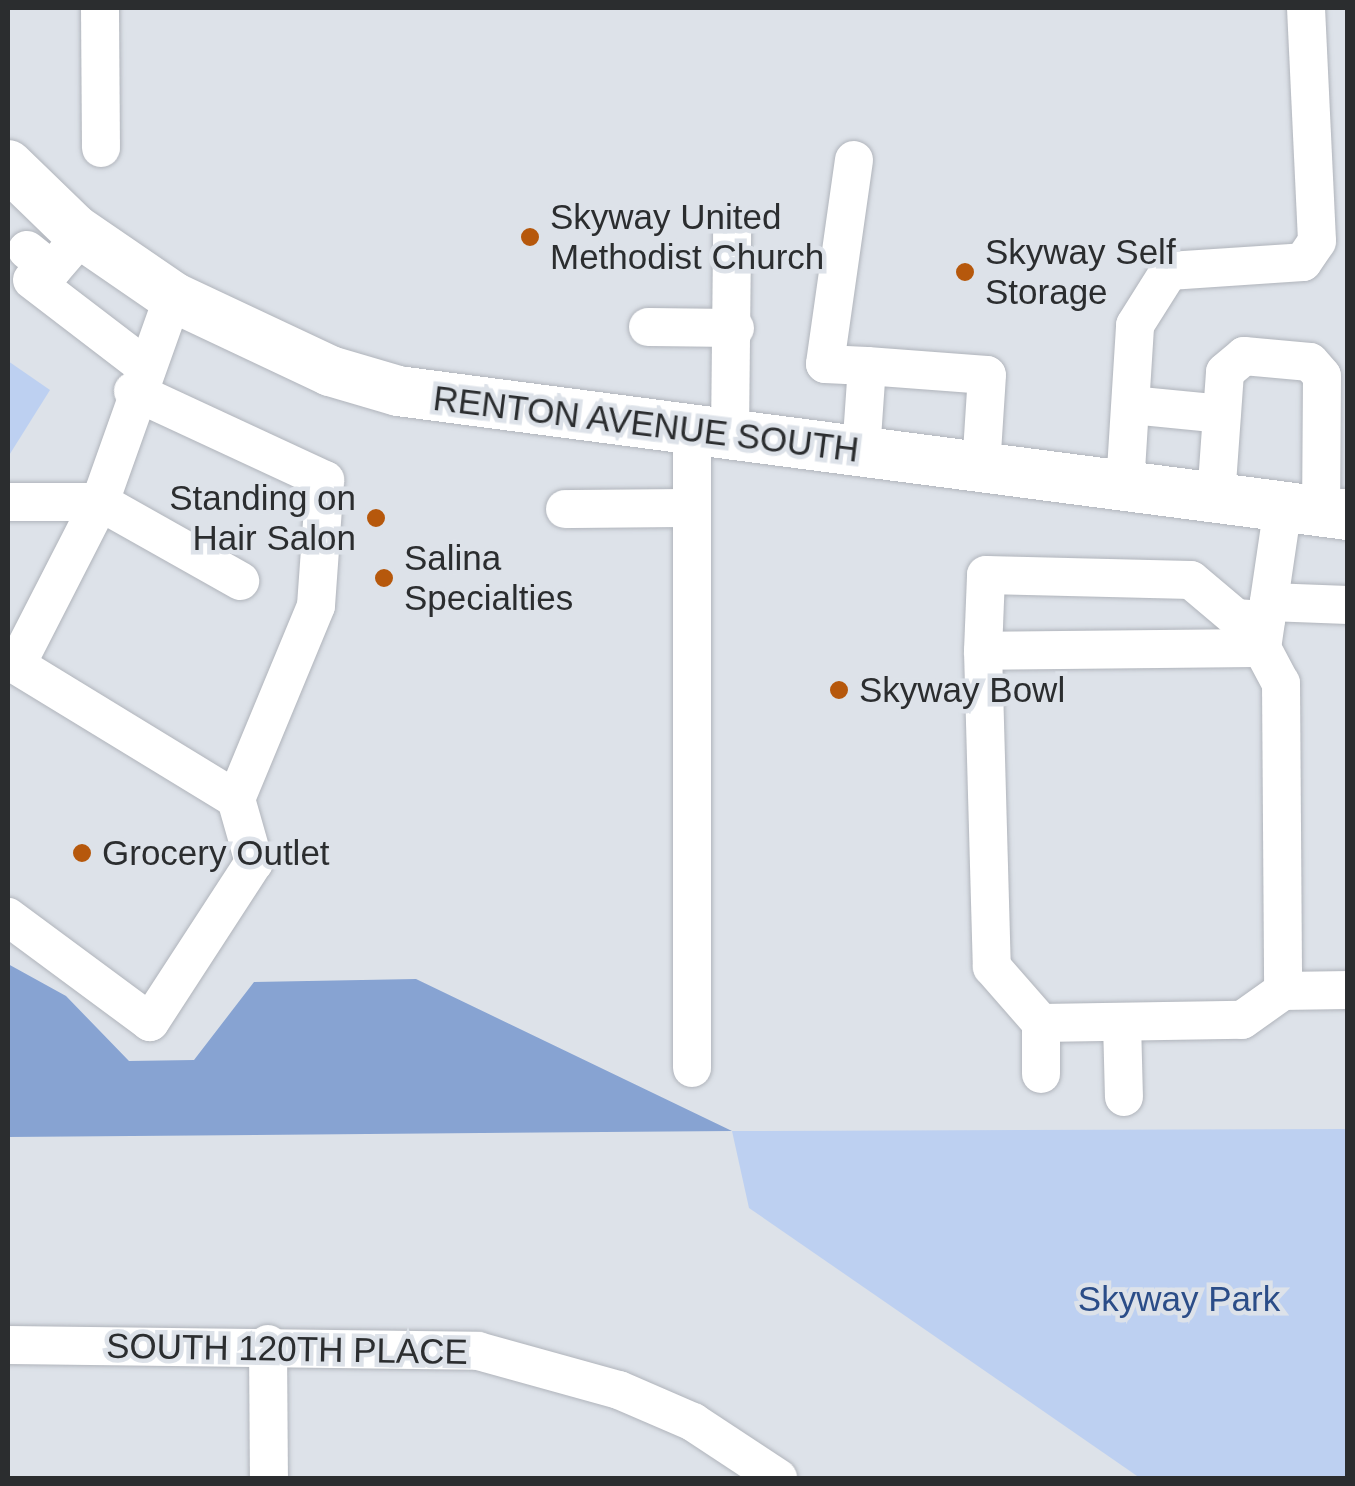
<!DOCTYPE html>
<style>
body{margin:0}
#map{position:relative;width:1355px;height:1486px;overflow:hidden;background:#dde2e9;font-family:Helvetica,sans-serif}
div>[style]{position:absolute}
.green>*{inset:0;background:#bdd0f1}
.forest>*{inset:0;background:#87a3d2}
.roads{filter:drop-shadow(0 0 2px #b0b4bb) drop-shadow(0 0 2px #b0b4bb)}
.minor>*{height:38px;margin:-19px;padding:0 19px;transform-origin:19px;border-radius:19px;background:#fff}
.major>*{height:50px;margin:-25px;padding:0 25px;transform-origin:25px;border-radius:25px;background:#fff}
.dots>*{width:28px;height:28px;translate:-50% -50%;box-sizing:border-box;border:5px solid #dde2e9;border-radius:50%}
span{translate:-50% -50%;white-space:nowrap;text-align:center;line-height:1.15;-webkit-text-stroke:9px #dde2e9;paint-order:stroke}
.poi-label{font-size:35px;color:#2b2d2f}
.left{translate:0 -50%;text-align:left}
.right{translate:-100% -50%;text-align:right}
.street-label{font-size:35px;color:#2b2d2f}
.park-label{font-size:35px;color:#2b4d88}
.frame{position:absolute;inset:0;border:10px solid #2b2d2f;pointer-events:none}
</style>
<div id="map">
<div class="green">
<i style="clip-path:polygon(8px 361px,50px 390px,8px 457px)"></i>
<i style="clip-path:polygon(1347px 1129px,1347px 1478px,1140px 1478px,749px 1208px,732px 1131px)"></i>
</div>
<div class="forest">
<i style="clip-path:polygon(8px 964px,66px 996px,129px 1061px,194px 1060px,254px 982px,416px 979px,732px 1131px,8px 1137px)"></i>
</div>
<div class="roads">
<div class="minor">
<i style="left:100px;top:8px;width:140px;rotate:89.6deg"></i>
<i style="left:854px;top:160px;width:206px;rotate:98.1deg"></i>
<i style="left:825px;top:364px;width:42px;rotate:2.7deg"></i>
<i style="left:27px;top:250px;width:32px;rotate:39deg"></i>
<i style="left:52px;top:270px;width:46px;rotate:-49.4deg"></i>
<i style="left:32px;top:280px;width:138px;rotate:37.4deg"></i>
<i style="left:648px;top:327px;width:87px;rotate:0.7deg"></i>
<i style="left:133px;top:391px;width:212px;rotate:24.9deg"></i>
<i style="left:325px;top:480px;width:126px;rotate:94.1deg"></i>
<i style="left:316px;top:606px;width:209px;rotate:112.5deg"></i>
<i style="left:1131px;top:405px;width:91px;rotate:5.6deg"></i>
<i style="left:692px;top:431px;width:637px;rotate:90deg"></i>
<i style="left:730px;top:435px;width:204px;rotate:-89.4deg"></i>
<i style="left:861px;top:452px;width:86px;rotate:-86deg"></i>
<i style="left:867px;top:366px;width:120px;rotate:4.3deg"></i>
<i style="left:987px;top:375px;width:92px;rotate:93.7deg"></i>
<i style="left:1125px;top:486px;width:161px;rotate:-86.4deg"></i>
<i style="left:1135px;top:325px;width:64px;rotate:-57.8deg"></i>
<i style="left:1169px;top:271px;width:134px;rotate:-3.8deg"></i>
<i style="left:1303px;top:262px;width:25px;rotate:-56deg"></i>
<i style="left:1317px;top:241px;width:233px;rotate:-92.7deg"></i>
<i style="left:1216px;top:498px;width:126px;rotate:-85.9deg"></i>
<i style="left:1225px;top:372px;width:25px;rotate:-40deg"></i>
<i style="left:1244px;top:356px;width:66px;rotate:5.2deg"></i>
<i style="left:1310px;top:362px;width:18px;rotate:49deg"></i>
<i style="left:1322px;top:376px;width:135px;rotate:90.4deg"></i>
<i style="left:8px;top:502px;width:92px"></i>
<i style="left:100px;top:502px;width:161px;rotate:29.4deg"></i>
<i style="left:1283px;top:506px;width:144px;rotate:98.4deg"></i>
<i style="left:1262px;top:648px;width:40px;rotate:62deg"></i>
<i style="left:1281px;top:683px;width:308px;rotate:89.6deg"></i>
<i style="left:1283px;top:991px;width:65px;rotate:-0.9deg"></i>
<i style="left:565px;top:509px;width:127px;rotate:-0.5deg"></i>
<i style="left:1269px;top:602px;width:79px;rotate:2.2deg"></i>
<i style="left:1262px;top:648px;width:279px;rotate:179.4deg"></i>
<i style="left:983px;top:651px;width:76px;rotate:-87.7deg"></i>
<i style="left:986px;top:575px;width:205px;rotate:1.4deg"></i>
<i style="left:1191px;top:580px;width:59px;rotate:40.2deg"></i>
<i style="left:1236px;top:618px;width:30px;rotate:4deg"></i>
<i style="left:983px;top:651px;width:316px;rotate:88.4deg"></i>
<i style="left:992px;top:967px;width:74px;rotate:48.8deg"></i>
<i style="left:8px;top:660px;width:267px;rotate:31.4deg"></i>
<i style="left:236px;top:799px;width:66px;rotate:74.1deg"></i>
<i style="left:254px;top:862px;width:191px;rotate:123deg"></i>
<i style="left:150px;top:1022px;width:177px;rotate:-143.5deg"></i>
<i style="left:19px;top:660px;width:178px;rotate:-62.9deg"></i>
<i style="left:100px;top:502px;width:218px;rotate:-70.4deg"></i>
<i style="left:1122px;top:1022px;width:75px;rotate:88.5deg"></i>
<i style="left:1041px;top:1074px;width:51px;rotate:-90deg"></i>
<i style="left:1041px;top:1023px;width:201px;rotate:-0.9deg"></i>
<i style="left:1242px;top:1020px;width:50px;rotate:-35.3deg"></i>
<i style="left:268px;top:1344px;width:134px;rotate:89.6deg"></i>
<i style="left:8px;top:1345px;width:470px;rotate:0.7deg"></i>
<i style="left:478px;top:1351px;width:146px;rotate:15.5deg"></i>
<i style="left:619px;top:1390px;width:81px;rotate:23.4deg"></i>
<i style="left:693px;top:1422px;width:102px;rotate:33.4deg"></i>
</div>
<div class="major">
<i style="left:8px;top:165px;width:92px;rotate:44.1deg"></i>
<i style="left:74px;top:229px;width:120px;rotate:34.5deg"></i>
<i style="left:173px;top:297px;width:174px;rotate:25.2deg"></i>
<i style="left:330px;top:371px;width:71px;rotate:16.4deg"></i>
<i style="left:398px;top:391px;width:958px;rotate:7.44deg"></i>
</div>
</div>
<div class="dots">
<i style="left:530px;top:237px;background:#b6580c"></i>
<i style="left:965px;top:272px;background:#b6580c"></i>
<i style="left:376px;top:518px;background:#b6580c"></i>
<i style="left:384px;top:578px;background:#b6580c"></i>
<i style="left:839px;top:690px;background:#b6580c"></i>
<i style="left:82px;top:853px;background:#b6580c"></i>
</div>
<div class="poi-label">
<span class="left" style="left:550px;top:237px">Skyway United<br>Methodist Church</span>
<span class="left" style="left:985px;top:272px">Skyway Self<br>Storage</span>
<span class="right" style="left:356px;top:518px">Standing on<br>Hair Salon</span>
<span class="left" style="left:404px;top:578px">Salina<br>Specialties</span>
<span class="left" style="left:859px;top:690px">Skyway Bowl</span>
<span class="left" style="left:102px;top:853px">Grocery Outlet</span>
</div>
<div class="street-label">
<span style="left:646px;top:424px;rotate:7deg">RENTON AVENUE SOUTH</span>
<span style="left:287px;top:1349px;rotate:1deg">SOUTH 120TH PLACE</span>
</div>
<div class="park-label">
<span style="left:1179px;top:1299px">Skyway Park</span>
</div>
<div class="frame"></div>
</div>
